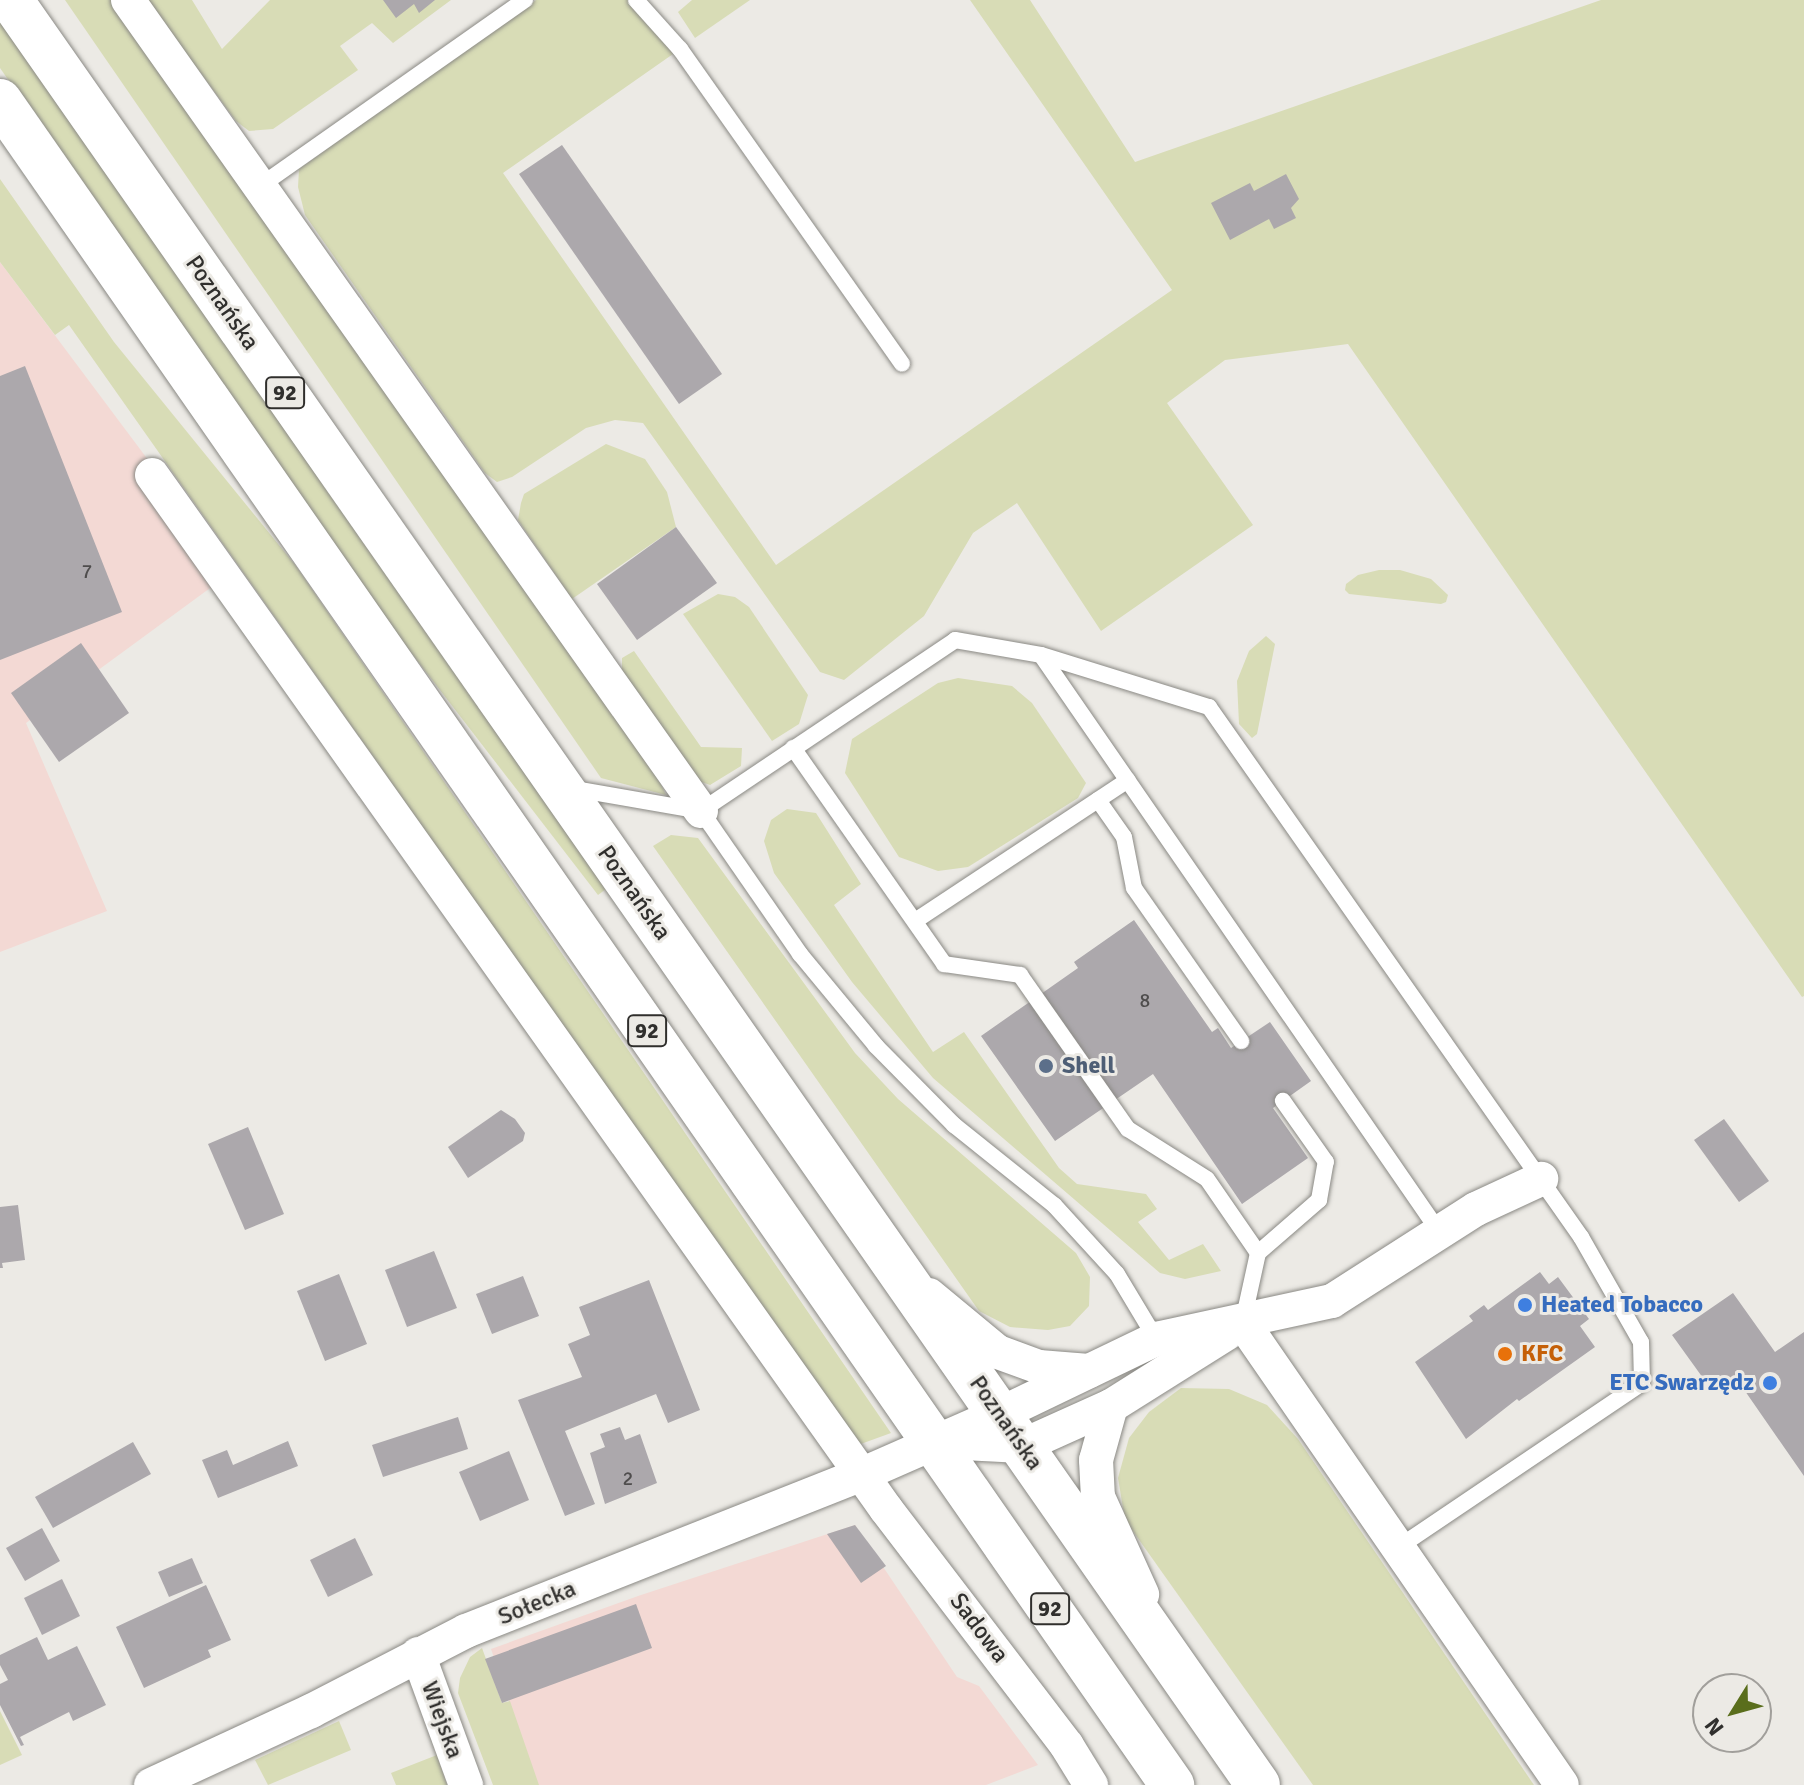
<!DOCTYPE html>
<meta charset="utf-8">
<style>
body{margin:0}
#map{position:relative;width:1804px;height:1785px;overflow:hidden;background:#eceae5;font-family:Signika,sans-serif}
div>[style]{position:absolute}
.industrial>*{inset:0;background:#f3d9d4}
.green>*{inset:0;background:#d8dcb6}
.building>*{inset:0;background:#aca8ac}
.roads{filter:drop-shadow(0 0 2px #8a8984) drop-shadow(0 0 2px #8a8984)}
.service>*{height:16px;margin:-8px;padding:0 8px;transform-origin:8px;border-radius:8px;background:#fff}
.minor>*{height:34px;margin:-17px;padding:0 17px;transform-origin:17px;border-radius:17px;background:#fff}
.primary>*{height:44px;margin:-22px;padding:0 22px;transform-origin:22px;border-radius:22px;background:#fff}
.dots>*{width:22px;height:22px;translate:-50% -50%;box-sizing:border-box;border:4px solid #eceae5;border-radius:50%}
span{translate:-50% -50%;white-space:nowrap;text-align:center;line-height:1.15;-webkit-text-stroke:6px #eceae5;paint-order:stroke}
.number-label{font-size:20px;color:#4f4d4d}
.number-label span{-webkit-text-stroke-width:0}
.shield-label span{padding:2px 6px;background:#eceae5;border:2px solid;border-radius:6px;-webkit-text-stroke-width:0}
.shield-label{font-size:22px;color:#302f2d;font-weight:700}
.street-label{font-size:24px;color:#302f2d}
.service-label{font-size:24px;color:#4e5e75;font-weight:700}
.left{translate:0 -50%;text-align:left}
.shop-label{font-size:24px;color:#366cbe;font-weight:700}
.right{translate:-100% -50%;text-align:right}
.food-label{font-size:24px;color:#c56008;font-weight:700}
.north{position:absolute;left:1692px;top:1673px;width:80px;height:80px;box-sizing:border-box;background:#eceae5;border:2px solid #a19f9b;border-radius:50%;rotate:233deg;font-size:22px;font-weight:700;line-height:32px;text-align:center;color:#302f2d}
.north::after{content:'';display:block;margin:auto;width:28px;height:36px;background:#5a6e1c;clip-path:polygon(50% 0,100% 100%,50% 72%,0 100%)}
</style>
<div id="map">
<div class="industrial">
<i style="clip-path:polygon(0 262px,232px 572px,26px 723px,107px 911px,0 952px)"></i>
<i style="clip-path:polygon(855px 1525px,957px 1677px,979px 1686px,1038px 1765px,986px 1785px,538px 1785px,491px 1649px,638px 1596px)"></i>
</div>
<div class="green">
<i style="clip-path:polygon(65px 0,112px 0,657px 776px,666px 795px,601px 778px)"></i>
<i style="clip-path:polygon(128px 0,192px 0,222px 49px,270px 0,451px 0,393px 43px,372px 23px,340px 46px,358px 70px,273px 129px,249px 131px,236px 121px,197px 68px)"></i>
<i style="clip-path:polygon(536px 0,628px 0,641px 10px,673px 54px,503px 173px,776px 565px,1172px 290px,970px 0,1030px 0,1135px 162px,1601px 0,1804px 0,1804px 996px,1802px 997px,1348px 344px,1225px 360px,1167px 403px,1253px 525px,1101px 631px,1017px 503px,973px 533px,924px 616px,844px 680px,820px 672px,643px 423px,615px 420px,586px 428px,512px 477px,497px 482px,485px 473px,305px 215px,298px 187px,299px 169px)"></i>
<i style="clip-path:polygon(692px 0,750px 0,695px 38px,678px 12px)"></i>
<i style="clip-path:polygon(0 18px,606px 889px,598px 895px,372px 602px,0 68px)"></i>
<i style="clip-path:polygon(0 179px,114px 342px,296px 566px,891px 1433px,858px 1445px,69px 325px,55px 335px,0 262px)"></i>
<i style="clip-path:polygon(606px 444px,645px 459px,667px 492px,676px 527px,572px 599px,518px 520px,521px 503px,524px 494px)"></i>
<i style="clip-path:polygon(1379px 570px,1400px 570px,1431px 579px,1448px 595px,1446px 602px,1441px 604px,1349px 594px,1345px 590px,1346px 584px,1358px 575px)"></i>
<i style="clip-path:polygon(718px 594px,735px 597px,749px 607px,808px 695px,799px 724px,772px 741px,683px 614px)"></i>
<i style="clip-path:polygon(1266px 636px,1275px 644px,1257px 734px,1252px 738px,1239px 724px,1237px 681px,1249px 651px)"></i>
<i style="clip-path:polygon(634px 651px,701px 747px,742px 748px,741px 766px,710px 785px,696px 780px,622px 671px,622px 658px)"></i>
<i style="clip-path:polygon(958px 678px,1012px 686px,1032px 703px,1086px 783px,1078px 798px,968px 867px,938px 871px,899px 857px,845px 773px,852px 739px,938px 683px)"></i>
<i style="clip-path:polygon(787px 809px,816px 813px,861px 884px,834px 905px,933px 1052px,964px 1032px,1059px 1168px,1077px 1184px,1146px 1194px,1157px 1209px,1138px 1222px,1169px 1260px,1203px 1244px,1221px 1271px,1185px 1279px,1160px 1273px,933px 1078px,852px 982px,774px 873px,764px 841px,771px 820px)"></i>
<i style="clip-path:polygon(671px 835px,698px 838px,855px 1053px,898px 1099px,1076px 1253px,1090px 1277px,1089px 1306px,1070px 1326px,1048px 1330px,1010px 1327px,979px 1311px,653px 846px)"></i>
<i style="clip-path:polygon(1181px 1388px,1229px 1389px,1267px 1405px,1298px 1439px,1534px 1785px,1313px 1785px,1125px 1520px,1118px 1478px,1129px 1438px,1149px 1412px)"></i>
<i style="clip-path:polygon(482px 1648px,502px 1703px,510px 1701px,539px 1785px,493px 1785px,458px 1693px,460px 1678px,470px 1657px)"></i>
<i style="clip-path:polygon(0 1711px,22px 1755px,0 1765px)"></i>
<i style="clip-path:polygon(339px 1721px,351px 1750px,268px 1785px,255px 1760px)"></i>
<i style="clip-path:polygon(437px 1755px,447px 1785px,396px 1785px,391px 1773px)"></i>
</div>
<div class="building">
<i style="clip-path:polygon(383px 0,435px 0,419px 13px,414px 4px,396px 18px)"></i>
<i style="clip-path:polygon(562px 145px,722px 374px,679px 404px,519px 174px)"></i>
<i style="clip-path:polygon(1286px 174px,1299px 199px,1291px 208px,1296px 218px,1274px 229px,1269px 219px,1230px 240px,1211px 203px,1250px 183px,1254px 191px)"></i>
<i style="clip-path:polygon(25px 366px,122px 612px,0 660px,0 376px)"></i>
<i style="clip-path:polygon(676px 527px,717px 583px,637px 640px,597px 584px)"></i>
<i style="clip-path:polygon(81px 643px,129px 713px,59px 762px,11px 693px)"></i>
<i style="clip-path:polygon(1134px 920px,1212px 1032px,1218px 1028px,1231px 1048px,1270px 1022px,1311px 1081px,1273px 1108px,1308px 1158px,1242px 1204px,1153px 1074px,1055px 1141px,981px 1036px,1078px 968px,1074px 962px)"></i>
<i style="clip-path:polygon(501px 1110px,515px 1119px,525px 1133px,523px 1141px,468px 1178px,448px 1147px)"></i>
<i style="clip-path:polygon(1724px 1119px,1769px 1181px,1739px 1202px,1694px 1140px)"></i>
<i style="clip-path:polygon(248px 1127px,284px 1214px,245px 1230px,208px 1144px)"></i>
<i style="clip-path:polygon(18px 1205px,25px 1260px,2px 1263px,3px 1268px,0 1268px,0 1207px)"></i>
<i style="clip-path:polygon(434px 1251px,457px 1308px,407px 1327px,385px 1270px)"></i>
<i style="clip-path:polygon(1540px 1272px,1549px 1284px,1558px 1277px,1589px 1319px,1580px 1326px,1595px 1347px,1519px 1401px,1517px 1399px,1466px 1439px,1415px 1362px,1473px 1321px,1469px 1316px,1484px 1305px,1488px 1310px)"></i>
<i style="clip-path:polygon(339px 1274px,367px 1344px,325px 1361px,297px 1291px)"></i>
<i style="clip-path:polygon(523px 1276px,539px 1316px,492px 1334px,476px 1294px)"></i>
<i style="clip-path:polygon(649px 1280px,700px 1410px,668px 1423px,656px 1394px,565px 1431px,595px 1504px,565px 1516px,518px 1400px,582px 1377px,568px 1344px,590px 1335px,579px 1307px)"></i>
<i style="clip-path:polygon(1733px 1293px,1775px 1352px,1804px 1332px,1804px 1476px,1745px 1391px,1742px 1392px,1735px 1381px,1725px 1388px,1708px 1385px,1672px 1335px)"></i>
<i style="clip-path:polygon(458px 1417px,468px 1449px,383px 1477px,372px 1445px)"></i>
<i style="clip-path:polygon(620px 1427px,625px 1440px,640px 1434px,657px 1483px,605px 1504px,590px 1453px,605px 1447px,600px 1434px)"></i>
<i style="clip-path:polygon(288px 1441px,298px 1466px,218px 1498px,202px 1460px,227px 1450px,233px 1465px)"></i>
<i style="clip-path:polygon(133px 1442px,151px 1474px,53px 1528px,35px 1497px)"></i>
<i style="clip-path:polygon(509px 1451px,529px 1500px,480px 1521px,459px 1472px)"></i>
<i style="clip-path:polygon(855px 1525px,886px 1566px,861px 1583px,827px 1534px)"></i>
<i style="clip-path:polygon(42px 1528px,60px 1561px,25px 1581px,6px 1548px)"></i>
<i style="clip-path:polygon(355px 1538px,373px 1575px,328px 1597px,310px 1560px)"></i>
<i style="clip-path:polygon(192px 1558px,203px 1583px,169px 1597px,158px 1572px)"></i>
<i style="clip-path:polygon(62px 1579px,80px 1616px,42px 1635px,24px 1598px)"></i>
<i style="clip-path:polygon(206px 1585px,231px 1640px,208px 1650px,211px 1657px,144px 1688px,116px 1627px)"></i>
<i style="clip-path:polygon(636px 1604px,652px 1648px,502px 1703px,485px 1659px)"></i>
<i style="clip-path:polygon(37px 1637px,48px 1660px,77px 1646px,106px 1705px,73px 1721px,69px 1712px,20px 1737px,24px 1745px,21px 1746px,0 1705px,0 1684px,8px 1680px,0 1665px,0 1655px)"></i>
</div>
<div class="roads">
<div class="service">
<i style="left:636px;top:0;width:66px;rotate:48.1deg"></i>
<i style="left:680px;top:49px;width:385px;rotate:54.8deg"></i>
<i style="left:260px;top:186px;width:324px;rotate:-35.1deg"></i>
<i style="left:1041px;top:655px;width:702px;rotate:55.38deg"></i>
<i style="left:793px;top:748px;width:264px;rotate:55deg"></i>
<i style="left:944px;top:964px;width:77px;rotate:8.2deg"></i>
<i style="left:1020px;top:975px;width:188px;rotate:55deg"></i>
<i style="left:1128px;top:1129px;width:93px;rotate:32.3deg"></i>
<i style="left:1207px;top:1179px;width:90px;rotate:55.4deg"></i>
<i style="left:1258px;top:1253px;width:70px;rotate:102.4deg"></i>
<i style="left:569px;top:788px;width:134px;rotate:9.9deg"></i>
<i style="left:701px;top:811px;width:306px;rotate:-33.9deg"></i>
<i style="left:955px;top:640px;width:87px;rotate:9.9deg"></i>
<i style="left:1041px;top:655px;width:176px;rotate:17.2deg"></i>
<i style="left:1209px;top:707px;width:648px;rotate:54.94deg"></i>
<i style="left:1581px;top:1237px;width:121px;rotate:60.3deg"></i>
<i style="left:1641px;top:1342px;width:41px;rotate:88.6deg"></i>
<i style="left:1642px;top:1383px;width:293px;rotate:146deg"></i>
<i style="left:1098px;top:800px;width:45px;rotate:54.9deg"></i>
<i style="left:1124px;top:837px;width:52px;rotate:78.9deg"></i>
<i style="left:1134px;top:888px;width:187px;rotate:55deg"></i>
<i style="left:701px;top:811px;width:174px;rotate:55.3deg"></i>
<i style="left:800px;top:954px;width:119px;rotate:50.4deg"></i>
<i style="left:876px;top:1046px;width:111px;rotate:45.4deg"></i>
<i style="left:954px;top:1125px;width:128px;rotate:38.7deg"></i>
<i style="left:1054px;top:1205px;width:93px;rotate:47.6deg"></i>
<i style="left:1117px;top:1274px;width:76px;rotate:59deg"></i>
<i style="left:915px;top:921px;width:255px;rotate:-33.5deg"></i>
<i style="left:1258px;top:1253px;width:81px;rotate:-41deg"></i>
<i style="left:1319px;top:1200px;width:39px;rotate:-80deg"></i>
<i style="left:1326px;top:1162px;width:75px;rotate:-125.2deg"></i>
</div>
<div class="minor">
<i style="left:128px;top:0;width:993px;rotate:54.76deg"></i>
<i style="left:152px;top:475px;width:1268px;rotate:54.63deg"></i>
<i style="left:886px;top:1509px;width:298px;rotate:52.6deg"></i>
<i style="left:1067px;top:1746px;width:46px;rotate:58.4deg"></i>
<i style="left:929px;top:1295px;width:89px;rotate:39.6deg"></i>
<i style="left:998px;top:1352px;width:44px;rotate:20.1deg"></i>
<i style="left:1039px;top:1367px;width:50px;rotate:4.6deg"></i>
<i style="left:1243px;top:1323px;width:561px;rotate:55.38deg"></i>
<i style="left:1111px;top:1406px;width:56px;rotate:105.5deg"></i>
<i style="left:1096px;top:1460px;width:37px;rotate:87deg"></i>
<i style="left:1098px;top:1497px;width:107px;rotate:65.6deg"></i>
<i style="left:944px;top:1442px;width:78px;rotate:2.9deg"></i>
<i style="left:1022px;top:1446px;width:98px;rotate:-24.2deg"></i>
<i style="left:1111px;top:1406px;width:136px;rotate:-32.1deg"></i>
<i style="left:418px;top:1654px;width:140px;rotate:69.9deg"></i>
<i style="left:151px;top:1785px;width:176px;rotate:-24.8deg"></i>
<i style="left:311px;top:1711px;width:174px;rotate:-27.3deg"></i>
<i style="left:466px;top:1631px;width:427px;rotate:-21.6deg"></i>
<i style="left:863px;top:1474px;width:150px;rotate:-23.7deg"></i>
<i style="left:1000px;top:1414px;width:173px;rotate:-25.7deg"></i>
<i style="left:1156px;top:1339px;width:180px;rotate:-12.2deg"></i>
<i style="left:1332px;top:1301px;width:171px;rotate:-32.6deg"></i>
<i style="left:1476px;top:1209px;width:72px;rotate:-24.8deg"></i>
</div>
<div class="primary">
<i style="left:11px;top:0;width:2177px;rotate:55.06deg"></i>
<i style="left:0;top:101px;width:2052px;rotate:55.16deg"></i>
</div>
</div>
<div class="dots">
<i style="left:1046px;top:1066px;background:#5c6f8a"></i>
<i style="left:1525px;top:1305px;background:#3f7fe0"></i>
<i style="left:1505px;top:1354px;background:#e8710a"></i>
<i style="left:1770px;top:1383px;background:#3f7fe0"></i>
</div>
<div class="number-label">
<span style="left:87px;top:571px">7</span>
<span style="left:1145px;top:1000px">8</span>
<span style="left:628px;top:1478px">2</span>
</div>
<div class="shield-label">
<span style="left:285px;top:393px">92</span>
<span style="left:647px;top:1031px">92</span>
<span style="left:1050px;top:1609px">92</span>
</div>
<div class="street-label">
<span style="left:222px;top:303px;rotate:55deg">Poznańska</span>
<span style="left:634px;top:893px;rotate:55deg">Poznańska</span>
<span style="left:1006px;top:1423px;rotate:55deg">Poznańska</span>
<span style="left:537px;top:1603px;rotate:-22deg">Sołecka</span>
<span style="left:979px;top:1628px;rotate:53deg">Sadowa</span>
<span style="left:442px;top:1720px;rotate:70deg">Wiejska</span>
</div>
<div class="service-label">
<span class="left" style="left:1062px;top:1066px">Shell</span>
</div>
<div class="shop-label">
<span class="left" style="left:1541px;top:1305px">Heated Tobacco</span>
<span class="right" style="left:1754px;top:1383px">ETC Swarzędz</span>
</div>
<div class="food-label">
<span class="left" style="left:1521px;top:1354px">KFC</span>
</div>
<div class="north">N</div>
</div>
